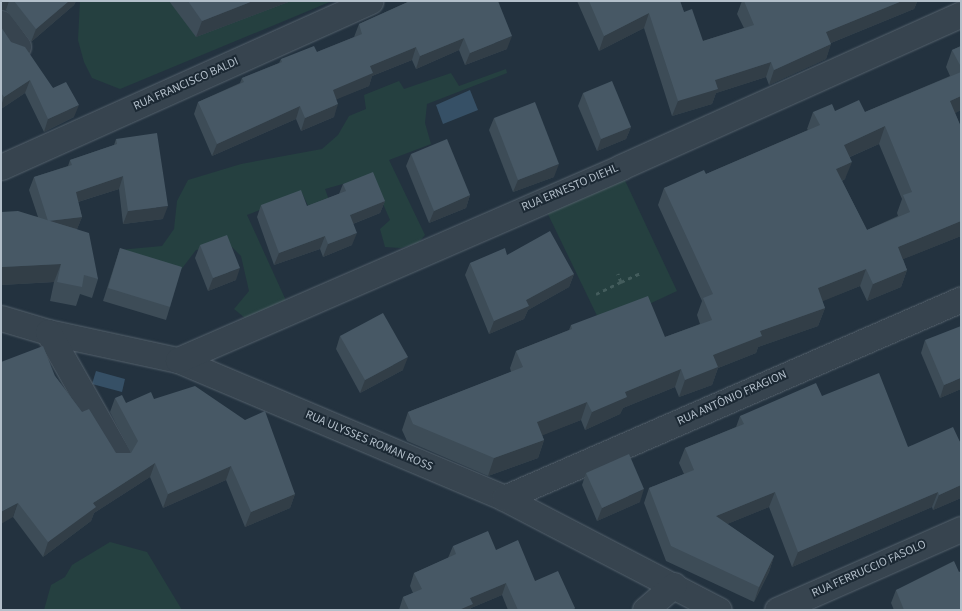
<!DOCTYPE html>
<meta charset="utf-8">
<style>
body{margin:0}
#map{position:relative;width:962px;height:611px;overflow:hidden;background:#23323f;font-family:"Source Sans 3",sans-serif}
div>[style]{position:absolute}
.green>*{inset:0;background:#254040}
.water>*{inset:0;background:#365066}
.path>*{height:3px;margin-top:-1.5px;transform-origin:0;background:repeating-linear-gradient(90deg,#435c5c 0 4px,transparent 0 8px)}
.roads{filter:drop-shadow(0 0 1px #55626d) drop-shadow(0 0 1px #55626d)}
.minor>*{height:25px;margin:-12.5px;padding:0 12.5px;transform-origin:12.5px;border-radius:12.5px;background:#37444f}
.wall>*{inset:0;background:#3d4c57}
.shaded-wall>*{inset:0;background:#323e47}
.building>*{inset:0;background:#475865}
span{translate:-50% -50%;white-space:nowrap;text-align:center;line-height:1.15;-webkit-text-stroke:4px #1c2934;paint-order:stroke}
.street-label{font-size:12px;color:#b3bfca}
.frame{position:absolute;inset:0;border:2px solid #b3bfca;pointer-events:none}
</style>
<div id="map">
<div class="green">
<i style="clip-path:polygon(80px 1px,332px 1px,120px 89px,92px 78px,84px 62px,78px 40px)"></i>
<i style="clip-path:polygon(506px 69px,507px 73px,427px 104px,425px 123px,431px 144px,389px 160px,425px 235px,418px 243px,401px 248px,385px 247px,380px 229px,390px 220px,371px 176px,325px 189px,329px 200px,309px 208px,302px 193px,247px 215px,288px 305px,250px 322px,234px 309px,249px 291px,241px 256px,228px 243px,196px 250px,177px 275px,144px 267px,119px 250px,162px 246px,174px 229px,177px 201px,188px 180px,241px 164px,322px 149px,338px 135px,349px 116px,366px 109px,364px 95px,399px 81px,404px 89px,451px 73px,459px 86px)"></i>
<i style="clip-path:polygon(621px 172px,677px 291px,602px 326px,545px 208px)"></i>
<i style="clip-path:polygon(110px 542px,147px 552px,182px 610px,44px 610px,51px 585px,65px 577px,72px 565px)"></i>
</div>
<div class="water">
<i style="clip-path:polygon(470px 90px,478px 110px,443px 124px,436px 105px)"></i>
<i style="clip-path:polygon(96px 371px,125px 379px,122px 392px,92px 384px)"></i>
</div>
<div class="path">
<i style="left:621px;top:282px;width:23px;rotate:-25deg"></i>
<i style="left:596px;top:294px;width:28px;rotate:-26deg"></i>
<i style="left:621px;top:282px;width:9px;rotate:-111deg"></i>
</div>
<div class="roads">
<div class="minor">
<i style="left:1px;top:23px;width:29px;rotate:54deg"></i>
<i style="left:1px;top:167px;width:405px;rotate:-24.2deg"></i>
<i style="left:1px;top:318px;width:49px;rotate:16.6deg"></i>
<i style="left:48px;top:332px;width:133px;rotate:12.2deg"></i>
<i style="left:178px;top:360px;width:354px;rotate:22.9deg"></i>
<i style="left:504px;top:498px;width:242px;rotate:27.5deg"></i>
<i style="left:48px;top:332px;width:142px;rotate:60.4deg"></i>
<i style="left:178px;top:360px;width:483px;rotate:-23.5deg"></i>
<i style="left:621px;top:167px;width:373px;rotate:-24.2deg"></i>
<i style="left:504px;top:498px;width:498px;rotate:-23.5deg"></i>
<i style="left:645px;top:610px;width:38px;rotate:-41deg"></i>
<i style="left:777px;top:610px;width:201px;rotate:-23.8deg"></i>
</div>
</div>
<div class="wall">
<i style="clip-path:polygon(1px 1px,76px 1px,74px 5px,31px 42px,6px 10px)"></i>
<i style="clip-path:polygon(169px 1px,291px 1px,196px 37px)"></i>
<i style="clip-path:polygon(410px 1px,507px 49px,465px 65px,459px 50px,416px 69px,412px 60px,372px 76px,369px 86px,336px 99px,334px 117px,301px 131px,296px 119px,212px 156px,194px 114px,198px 102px,240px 83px,242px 78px,279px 63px,281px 59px,317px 52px,354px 37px,359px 24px)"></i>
<i style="clip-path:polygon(577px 1px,680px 1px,684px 12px,703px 41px,744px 28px,737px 14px,742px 1px,919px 1px,917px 2px,914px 9px,831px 43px,826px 59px,769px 85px,766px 77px,716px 93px,712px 104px,672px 116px,644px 28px,599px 51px)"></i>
<i style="clip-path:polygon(1px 27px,11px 42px,53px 88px,74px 117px,44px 132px,25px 93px,1px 109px)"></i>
<i style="clip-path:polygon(evenodd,961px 46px,961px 110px,955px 113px,961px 127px,961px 236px,903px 259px,907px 270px,901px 287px,867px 301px,860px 286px,822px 301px,825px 308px,818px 326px,758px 347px,756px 353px,718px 368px,712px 385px,679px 397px,675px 387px,623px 408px,620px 414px,585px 430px,581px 420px,542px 435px,544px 440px,538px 458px,488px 476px,407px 441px,402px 430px,408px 412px,511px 372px,510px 368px,516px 351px,569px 330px,571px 325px,665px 337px,700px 324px,697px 315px,702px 301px,658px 205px,664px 188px,706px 174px,808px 130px,807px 129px,813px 112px,835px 111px,865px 112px,950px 76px,946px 67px,952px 50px,961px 46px,879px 144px,902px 199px,897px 213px,898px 216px,867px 230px,842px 181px,845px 179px,850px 157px,879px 144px)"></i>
<i style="clip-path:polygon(583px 93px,631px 127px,626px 139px,597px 151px,578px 106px)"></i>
<i style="clip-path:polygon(494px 118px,554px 177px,513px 192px,489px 130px)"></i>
<i style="clip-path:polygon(116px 139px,163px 219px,123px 224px,119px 189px,78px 202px,82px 217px,77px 229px,98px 279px,92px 298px,80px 294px,76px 306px,50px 301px,54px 282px,1px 285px,1px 212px,38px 217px,29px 190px,34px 177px,68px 166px,70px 160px,114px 145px)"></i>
<i style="clip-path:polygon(411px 154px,470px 195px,466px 208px,429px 223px,406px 166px)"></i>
<i style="clip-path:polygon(343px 184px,385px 201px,380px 213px,353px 224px,352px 245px,323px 257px,320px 249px,274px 265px,257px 217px,261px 205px,307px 206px,339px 194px)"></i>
<i style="clip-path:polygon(200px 245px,236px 280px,208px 291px,195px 258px)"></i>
<i style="clip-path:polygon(120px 248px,170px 307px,166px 320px,103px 301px)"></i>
<i style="clip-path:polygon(507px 255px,574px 274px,569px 287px,528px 310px,524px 319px,489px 334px,465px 275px,470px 263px)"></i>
<i style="clip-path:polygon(340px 336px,403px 370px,360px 393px,336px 349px)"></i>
<i style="clip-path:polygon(925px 340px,961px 389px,940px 398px,921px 353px)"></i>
<i style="clip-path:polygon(55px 376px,82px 412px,116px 453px,131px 453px,110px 412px,115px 398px,126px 403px,154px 399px,295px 494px,290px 508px,245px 527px,226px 480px,163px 508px,150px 477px,94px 513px,91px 521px,43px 557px,13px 517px)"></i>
<i style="clip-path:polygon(822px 396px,908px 447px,961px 441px,961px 498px,933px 510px,932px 507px,792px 567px,769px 507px,727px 524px,774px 556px,769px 572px,754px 602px,666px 561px,644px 503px,649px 488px,684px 474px,679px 463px,685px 448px,736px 427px,740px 416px)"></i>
<i style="clip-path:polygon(586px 473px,640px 502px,597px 521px,582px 485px)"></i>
<i style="clip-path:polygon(453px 546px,496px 550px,535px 581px,575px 608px,574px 610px,508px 610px,502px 595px,471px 608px,470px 610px,399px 610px,403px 597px,413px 593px,410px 586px,414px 573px,448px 558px)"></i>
<i style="clip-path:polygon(959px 572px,961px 610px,894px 610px,891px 603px,896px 590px)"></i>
</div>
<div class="shaded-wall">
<i style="clip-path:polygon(1px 1px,9px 1px,6px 10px,1px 10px)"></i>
<i style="clip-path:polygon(69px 1px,76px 1px,74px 5px,31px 42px,36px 29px)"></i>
<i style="clip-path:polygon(253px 1px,291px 1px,196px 37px,202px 21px)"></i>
<i style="clip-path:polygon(902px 1px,919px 1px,917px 2px,914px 9px,821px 47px,826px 32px)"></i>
<i style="clip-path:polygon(649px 13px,644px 28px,599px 51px,604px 36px)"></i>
<i style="clip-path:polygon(512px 36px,507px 49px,465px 65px,470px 53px)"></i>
<i style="clip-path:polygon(464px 38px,459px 50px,416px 69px,420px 56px)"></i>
<i style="clip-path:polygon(831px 44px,826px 59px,769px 85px,774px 70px)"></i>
<i style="clip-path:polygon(416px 47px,412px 60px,372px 76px,369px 86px,328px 103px,333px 90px,370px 66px)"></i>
<i style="clip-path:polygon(771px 62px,766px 77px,716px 93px,712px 104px,672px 116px,678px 101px,715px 80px)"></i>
<i style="clip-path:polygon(30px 80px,25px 93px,1px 109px,1px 106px,4px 97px)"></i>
<i style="clip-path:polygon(961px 96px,961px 110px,944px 119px,950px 101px)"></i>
<i style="clip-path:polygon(338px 104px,334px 117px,301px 131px,305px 118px)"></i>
<i style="clip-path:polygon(79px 105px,74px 117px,44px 132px,48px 119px)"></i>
<i style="clip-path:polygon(300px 106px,296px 119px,212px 156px,217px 144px)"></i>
<i style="clip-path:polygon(885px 126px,879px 144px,838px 162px,844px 145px)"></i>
<i style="clip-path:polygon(631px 127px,626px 139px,597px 151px,601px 139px)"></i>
<i style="clip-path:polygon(852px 162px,845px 179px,830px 186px,836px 169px)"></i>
<i style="clip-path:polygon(559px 164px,554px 177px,513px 192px,518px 180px)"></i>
<i style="clip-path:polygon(123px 176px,119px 189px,71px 204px,76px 192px)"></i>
<i style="clip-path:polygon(470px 195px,466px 208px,429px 223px,434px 211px)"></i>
<i style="clip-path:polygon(385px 201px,380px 213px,345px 227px,350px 215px)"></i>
<i style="clip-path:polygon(168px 206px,163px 219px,123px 224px,128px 211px)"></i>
<i style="clip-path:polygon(82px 217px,77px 229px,48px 221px)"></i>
<i style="clip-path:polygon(961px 221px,961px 236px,891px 264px,898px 247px)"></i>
<i style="clip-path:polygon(357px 233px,352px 245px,323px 257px,328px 244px)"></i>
<i style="clip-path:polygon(325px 236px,320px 249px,274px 265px,279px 253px)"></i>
<i style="clip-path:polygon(61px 264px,54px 282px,1px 285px,1px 270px,2px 267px)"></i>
<i style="clip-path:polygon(240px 268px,236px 280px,208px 291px,213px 278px)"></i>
<i style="clip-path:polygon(866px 269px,860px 286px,811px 306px,818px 288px)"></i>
<i style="clip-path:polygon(907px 270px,901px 287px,867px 301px,873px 284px)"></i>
<i style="clip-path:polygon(574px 274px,569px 287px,528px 310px,524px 319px,489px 334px,494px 321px,526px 300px)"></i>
<i style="clip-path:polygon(825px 308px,818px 326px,758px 347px,756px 353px,718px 368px,712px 385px,679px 397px,685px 380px,713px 355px,760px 331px)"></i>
<i style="clip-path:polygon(408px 357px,403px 370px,360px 393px,365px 380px)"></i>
<i style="clip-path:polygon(681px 369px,675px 387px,623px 408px,620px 414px,585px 430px,592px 412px,625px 392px)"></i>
<i style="clip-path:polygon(961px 378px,961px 389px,940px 398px,944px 385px)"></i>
<i style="clip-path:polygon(587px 402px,581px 420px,531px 440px,537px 422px)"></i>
<i style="clip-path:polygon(544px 440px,538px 458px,488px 476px,494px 458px)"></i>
<i style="clip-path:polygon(155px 463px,150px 477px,94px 513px,91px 521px,43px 557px,48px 542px,93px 503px)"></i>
<i style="clip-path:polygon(231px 466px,226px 480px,163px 508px,168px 494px)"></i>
<i style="clip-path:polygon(961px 485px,961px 498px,933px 510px,939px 495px)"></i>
<i style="clip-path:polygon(644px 489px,640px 502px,597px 521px,602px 508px)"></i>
<i style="clip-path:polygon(775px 492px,769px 507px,710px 531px,716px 516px)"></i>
<i style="clip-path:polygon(938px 492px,932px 507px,792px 567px,798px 552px)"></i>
<i style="clip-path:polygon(295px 494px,290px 508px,245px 527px,251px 512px)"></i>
<i style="clip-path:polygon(18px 503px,13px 517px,1px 524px,1px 512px)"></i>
<i style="clip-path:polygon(774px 556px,769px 572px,754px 602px,759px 587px)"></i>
<i style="clip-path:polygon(506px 583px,502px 595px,471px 608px,470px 610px,459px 610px,470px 598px)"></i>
</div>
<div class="building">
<i style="clip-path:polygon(14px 1px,69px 1px,36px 29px)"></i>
<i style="clip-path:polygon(188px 1px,253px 1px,202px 21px)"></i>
<i style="clip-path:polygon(410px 1px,498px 1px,512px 36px,470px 53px,464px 38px,420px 56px,416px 47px,370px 66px,373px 73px,333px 90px,338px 104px,305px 118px,300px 106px,217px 144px,198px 102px,244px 82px,242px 78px,282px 62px,281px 59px,314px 46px,317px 52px,362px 34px,359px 24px)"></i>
<i style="clip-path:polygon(589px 1px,680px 1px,684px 12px,692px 9px,703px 41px,754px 25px,744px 1px,902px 1px,826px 32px,831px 44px,774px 70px,771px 62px,715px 80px,718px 89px,678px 101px,649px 13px,604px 36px)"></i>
<i style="clip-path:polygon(1px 27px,11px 42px,25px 47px,53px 88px,66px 82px,79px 105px,48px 119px,30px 80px,4px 97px,1px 93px)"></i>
<i style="clip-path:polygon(961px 46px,961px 67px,952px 50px)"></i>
<i style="clip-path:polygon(evenodd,961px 72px,961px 96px,950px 101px,961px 127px,961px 221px,898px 247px,907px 270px,873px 284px,866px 269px,818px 288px,825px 308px,760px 331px,762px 336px,713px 355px,718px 367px,685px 380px,681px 369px,625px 392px,627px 397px,592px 412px,587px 402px,537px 422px,544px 440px,494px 458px,413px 424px,408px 412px,523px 367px,516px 351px,572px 329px,571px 325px,648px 296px,665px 337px,712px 320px,703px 298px,713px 294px,664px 188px,704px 170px,706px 174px,820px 125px,813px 112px,832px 104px,835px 111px,859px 100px,865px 112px,961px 72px,885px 126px,912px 192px,903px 195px,910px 212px,867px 230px,836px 169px,852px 162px,844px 145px,885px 126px)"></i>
<i style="clip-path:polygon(612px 81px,631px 127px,601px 139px,583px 93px)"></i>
<i style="clip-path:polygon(535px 102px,559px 164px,518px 180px,494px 118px)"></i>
<i style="clip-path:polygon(157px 133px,168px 206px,128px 211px,123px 176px,76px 192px,82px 217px,48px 221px,34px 177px,72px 165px,70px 160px,117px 144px,116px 139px)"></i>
<i style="clip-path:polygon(447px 139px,470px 195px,434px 211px,411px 154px)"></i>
<i style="clip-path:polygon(373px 172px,385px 201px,350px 215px,357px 233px,328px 244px,325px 236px,279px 253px,261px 205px,301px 190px,307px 206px,346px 191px,343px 184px)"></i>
<i style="clip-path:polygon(18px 211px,89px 233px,98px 279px,84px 275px,82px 287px,57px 282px,61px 264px,2px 267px,1px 256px,1px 212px)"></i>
<i style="clip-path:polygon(550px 231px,574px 274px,526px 300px,529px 306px,494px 321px,470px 263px,505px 248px,507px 255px)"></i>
<i style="clip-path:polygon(227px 235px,240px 268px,213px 278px,200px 245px)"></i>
<i style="clip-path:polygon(120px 248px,182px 267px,170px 307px,108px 288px)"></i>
<i style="clip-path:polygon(383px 313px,408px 357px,365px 380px,340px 336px)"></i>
<i style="clip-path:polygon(961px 326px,961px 378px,944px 385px,925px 340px)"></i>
<i style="clip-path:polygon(43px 346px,55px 376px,82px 412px,89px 409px,116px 453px,131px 453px,138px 441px,115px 398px,122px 395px,126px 403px,151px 392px,154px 399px,195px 386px,245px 420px,265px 411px,295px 494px,251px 512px,231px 466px,168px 494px,155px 463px,93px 503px,96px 507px,48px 542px,18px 503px,1px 512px,1px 362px)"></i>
<i style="clip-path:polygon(879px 373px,908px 447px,953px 427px,960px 442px,961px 441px,961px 485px,939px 495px,938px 492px,798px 552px,775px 492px,716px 516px,774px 556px,759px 587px,671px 546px,649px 488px,694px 470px,685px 448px,744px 424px,740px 416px,816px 383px,822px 396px)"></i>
<i style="clip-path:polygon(629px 454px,644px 489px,602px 508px,586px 473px)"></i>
<i style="clip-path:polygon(488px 531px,496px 550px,518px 540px,535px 581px,558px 571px,575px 608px,571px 610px,518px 610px,506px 583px,470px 598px,473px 604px,459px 610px,409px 610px,403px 597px,422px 589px,414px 573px,456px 554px,453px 546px)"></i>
<i style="clip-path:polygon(954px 561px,959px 572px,961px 571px,961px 610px,904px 610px,896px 590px)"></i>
</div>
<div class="street-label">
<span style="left:186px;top:84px;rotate:-24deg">RUA FRANCISCO BALDI</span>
<span style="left:570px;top:188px;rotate:-23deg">RUA ERNESTO DIEHL</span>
<span style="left:732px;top:398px;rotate:-24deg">RUA ANTÔNIO FRAGION</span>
<span style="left:369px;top:441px;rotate:23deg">RUA ULYSSES ROMAN ROSS</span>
<span style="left:869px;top:569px;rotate:-24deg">RUA FERRUCCIO FASOLO</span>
</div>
<div class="frame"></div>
</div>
